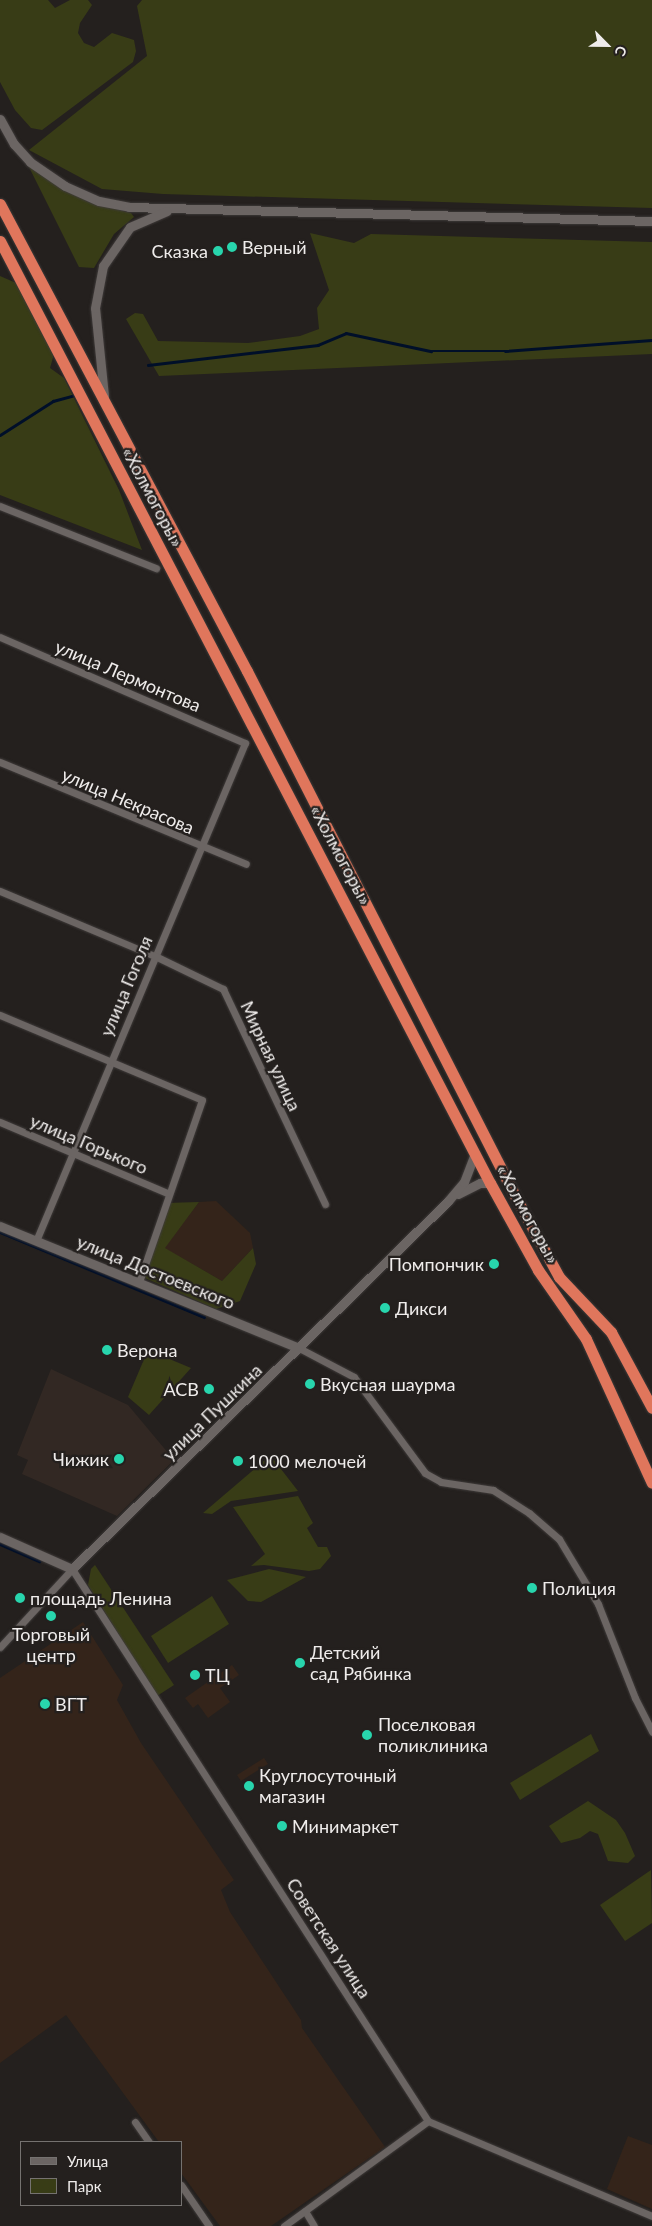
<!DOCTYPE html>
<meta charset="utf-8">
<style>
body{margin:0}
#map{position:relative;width:652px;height:2226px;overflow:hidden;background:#24201e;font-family:Lato,sans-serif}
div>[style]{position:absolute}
.built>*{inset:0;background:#322823}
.industrial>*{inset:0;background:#34241a}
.green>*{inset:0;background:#383c16}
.stream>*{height:2.5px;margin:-1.25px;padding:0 1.25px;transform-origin:1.25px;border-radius:1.25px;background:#000f29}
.roads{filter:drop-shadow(0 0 1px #3f3b3a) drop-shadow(0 0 1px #3f3b3a)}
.minor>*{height:7px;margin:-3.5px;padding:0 3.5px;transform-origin:3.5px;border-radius:3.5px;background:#6b6563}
.tertiary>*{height:9px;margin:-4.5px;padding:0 4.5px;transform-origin:4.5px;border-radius:4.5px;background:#6b6563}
.trunk>*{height:11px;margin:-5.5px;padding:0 5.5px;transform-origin:5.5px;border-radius:5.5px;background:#e0765c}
.dots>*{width:14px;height:14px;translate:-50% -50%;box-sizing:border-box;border:2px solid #24201e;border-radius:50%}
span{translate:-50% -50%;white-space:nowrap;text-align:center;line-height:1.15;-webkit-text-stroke:4.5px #24201e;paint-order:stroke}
.poi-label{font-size:18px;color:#efeceb}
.left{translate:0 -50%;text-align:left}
.right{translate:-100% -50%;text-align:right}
.street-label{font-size:18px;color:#efeceb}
.legend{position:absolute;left:20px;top:2141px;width:162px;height:65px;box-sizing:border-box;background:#24201e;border:1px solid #757270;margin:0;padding:6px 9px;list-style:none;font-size:15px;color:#efeceb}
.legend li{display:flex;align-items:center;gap:10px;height:25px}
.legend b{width:25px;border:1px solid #757270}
.north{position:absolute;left:582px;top:20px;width:50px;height:50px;-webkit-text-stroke:4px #24201e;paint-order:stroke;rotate:113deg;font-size:14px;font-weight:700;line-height:20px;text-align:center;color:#efeceb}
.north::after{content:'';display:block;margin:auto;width:18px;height:22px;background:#efeceb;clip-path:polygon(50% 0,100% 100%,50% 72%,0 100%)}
</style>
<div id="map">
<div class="built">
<i style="clip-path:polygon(51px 1369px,128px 1405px,174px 1460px,117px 1516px,22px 1474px,28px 1460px,17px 1455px)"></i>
</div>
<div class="industrial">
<i style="clip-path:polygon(216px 1201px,250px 1233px,253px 1248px,222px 1281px,164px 1248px,199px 1202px)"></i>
<i style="clip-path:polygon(83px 1622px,123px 1685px,117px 1700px,141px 1743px,234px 1880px,221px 1890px,230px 1912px,301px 2020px,302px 2028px,385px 2147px,271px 2226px,220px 2226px,181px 2173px,181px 2142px,159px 2142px,66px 2015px,0 2063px,0 1678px)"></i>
<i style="clip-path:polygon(232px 1665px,239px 1675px,220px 1688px,230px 1702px,208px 1718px,198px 1704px,193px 1708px,185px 1698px)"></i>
<i style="clip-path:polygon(264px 1758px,268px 1764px,241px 1781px,237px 1775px)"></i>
<i style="clip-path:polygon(628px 2136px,652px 2145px,652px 2209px,607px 2189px)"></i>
</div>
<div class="green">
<i style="clip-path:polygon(0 0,48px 0,55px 8px,70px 0,88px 0,92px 5px,80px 23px,78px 33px,84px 43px,94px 47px,112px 33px,134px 40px,136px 51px,133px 62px,42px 130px,31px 128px,15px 110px,0 82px)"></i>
<i style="clip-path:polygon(142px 0,652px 0,652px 208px,163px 194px,102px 189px,29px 150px,147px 56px,137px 6px)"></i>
<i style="clip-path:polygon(28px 165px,88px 202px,131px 213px,134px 217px,114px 234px,94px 268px,79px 267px)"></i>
<i style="clip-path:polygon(310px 233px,354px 243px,371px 234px,652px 242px,652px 354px,159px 376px,126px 319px,135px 313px,143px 314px,158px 341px,248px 343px,300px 336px,319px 329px,317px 308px,329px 290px)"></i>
<i style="clip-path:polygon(0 276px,16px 283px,54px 354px,50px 368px,64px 378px,119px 490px,142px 550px,0 495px)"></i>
<i style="clip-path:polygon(199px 1202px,165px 1248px,222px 1281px,253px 1248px,256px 1264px,240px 1301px,216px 1309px,145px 1278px,166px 1203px)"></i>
<i style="clip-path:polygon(148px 1350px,191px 1368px,149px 1415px,128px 1397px)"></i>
<i style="clip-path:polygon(265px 1460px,274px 1460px,298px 1491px,231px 1501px,212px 1514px,203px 1513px)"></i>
<i style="clip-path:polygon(298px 1496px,313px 1523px,307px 1528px,318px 1547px,327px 1547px,331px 1556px,320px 1569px,309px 1571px,264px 1565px,251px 1566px,265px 1554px,233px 1507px)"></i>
<i style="clip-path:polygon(95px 1565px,174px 1685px,157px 1696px,88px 1585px,91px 1569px)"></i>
<i style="clip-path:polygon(269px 1569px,306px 1577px,261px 1602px,248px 1601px,227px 1580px)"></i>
<i style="clip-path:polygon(212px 1596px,229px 1624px,168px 1663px,151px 1636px)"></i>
<i style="clip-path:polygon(591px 1734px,599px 1751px,520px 1800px,510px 1783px)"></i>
<i style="clip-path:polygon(588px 1801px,616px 1820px,625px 1833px,635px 1856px,628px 1863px,608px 1861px,598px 1834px,590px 1831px,580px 1838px,561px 1843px,549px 1826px)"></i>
<i style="clip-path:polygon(651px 1870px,652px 1923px,625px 1941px,600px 1905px)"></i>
</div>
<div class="stream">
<i style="left:148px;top:365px;width:171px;rotate:-6.7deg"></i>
<i style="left:318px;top:345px;width:30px;rotate:-23deg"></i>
<i style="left:346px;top:333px;width:87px;rotate:12deg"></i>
<i style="left:431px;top:351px;width:74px"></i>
<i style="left:505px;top:351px;width:147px;rotate:-4.3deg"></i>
<i style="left:0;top:435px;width:63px;rotate:-32.7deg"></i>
<i style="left:53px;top:401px;width:23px;rotate:-15deg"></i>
<i style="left:0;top:1232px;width:221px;rotate:22.6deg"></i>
<i style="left:0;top:1544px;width:43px;rotate:23.6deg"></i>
</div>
<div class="roads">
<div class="minor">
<i style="left:0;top:506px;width:168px;rotate:21.7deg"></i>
<i style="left:0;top:637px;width:267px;rotate:23.4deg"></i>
<i style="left:245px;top:743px;width:540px;rotate:112.77deg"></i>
<i style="left:0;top:762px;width:266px;rotate:22.5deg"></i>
<i style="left:0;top:891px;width:168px;rotate:22.8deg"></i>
<i style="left:155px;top:956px;width:76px;rotate:25.9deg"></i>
<i style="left:223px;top:989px;width:238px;rotate:64.6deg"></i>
<i style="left:0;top:1015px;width:219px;rotate:22.8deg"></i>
<i style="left:202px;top:1100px;width:193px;rotate:109.1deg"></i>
<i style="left:0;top:1122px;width:181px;rotate:23deg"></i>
<i style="left:299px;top:1348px;width:62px;rotate:27.8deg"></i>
<i style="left:354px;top:1377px;width:119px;rotate:53.5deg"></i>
<i style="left:425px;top:1473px;width:18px;rotate:29deg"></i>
<i style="left:441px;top:1482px;width:53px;rotate:8.7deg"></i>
<i style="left:493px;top:1490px;width:43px;rotate:32.6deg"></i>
<i style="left:529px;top:1513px;width:40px;rotate:41deg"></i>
<i style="left:559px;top:1539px;width:76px;rotate:59deg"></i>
<i style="left:598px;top:1604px;width:101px;rotate:68.5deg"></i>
<i style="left:635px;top:1698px;width:38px;rotate:63deg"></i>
<i style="left:0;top:1647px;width:106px;rotate:-47.3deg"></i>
<i style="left:72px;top:1569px;width:657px;rotate:57.18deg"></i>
<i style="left:428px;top:2121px;width:243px;rotate:23deg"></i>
<i style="left:135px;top:2122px;width:24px;rotate:55deg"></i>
<i style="left:181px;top:2185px;width:50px;rotate:55.7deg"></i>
<i style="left:305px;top:2211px;width:17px;rotate:59deg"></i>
<i style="left:284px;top:2226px;width:178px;rotate:-36.1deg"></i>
</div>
<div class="tertiary">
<i style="left:0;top:119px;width:29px;rotate:61deg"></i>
<i style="left:14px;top:144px;width:24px;rotate:48deg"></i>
<i style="left:30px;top:162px;width:42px;rotate:34.4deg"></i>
<i style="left:65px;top:186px;width:37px;rotate:24deg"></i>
<i style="left:99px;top:201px;width:31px;rotate:11deg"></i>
<i style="left:129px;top:207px;width:523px;rotate:1.53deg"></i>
<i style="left:104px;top:396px;width:88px;rotate:-95.8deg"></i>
<i style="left:95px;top:308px;width:43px;rotate:-79.2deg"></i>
<i style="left:103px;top:266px;width:47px;rotate:-55.3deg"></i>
<i style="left:130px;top:227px;width:40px;rotate:-23.4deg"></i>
<i style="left:458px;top:1194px;width:25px;rotate:-27deg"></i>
<i style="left:480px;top:1183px;width:10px"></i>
<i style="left:0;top:1226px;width:323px;rotate:22.2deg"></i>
<i style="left:0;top:1537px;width:79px;rotate:24deg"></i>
<i style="left:72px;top:1569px;width:526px;rotate:-44.38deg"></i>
<i style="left:448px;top:1201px;width:25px;rotate:-50deg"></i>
<i style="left:464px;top:1182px;width:30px;rotate:-69deg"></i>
</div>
<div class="trunk">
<i style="left:0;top:204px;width:528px;rotate:62.13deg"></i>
<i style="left:247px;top:671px;width:587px;rotate:62.95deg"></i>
<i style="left:514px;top:1194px;width:94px;rotate:61.5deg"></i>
<i style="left:559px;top:1277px;width:76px;rotate:46.6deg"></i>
<i style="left:611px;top:1332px;width:86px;rotate:61.7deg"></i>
<i style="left:0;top:241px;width:1062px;rotate:62.52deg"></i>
<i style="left:490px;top:1183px;width:99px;rotate:61.1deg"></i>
<i style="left:538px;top:1270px;width:84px;rotate:55.2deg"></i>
<i style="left:586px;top:1339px;width:158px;rotate:65.4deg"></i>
</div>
</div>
<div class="dots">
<i style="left:232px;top:247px;background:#28d5ad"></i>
<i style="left:218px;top:251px;background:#28d5ad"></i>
<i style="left:494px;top:1264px;background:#28d5ad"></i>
<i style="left:385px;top:1308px;background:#28d5ad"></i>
<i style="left:107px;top:1350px;background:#28d5ad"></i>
<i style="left:310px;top:1384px;background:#28d5ad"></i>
<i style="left:209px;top:1389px;background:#28d5ad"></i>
<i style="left:119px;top:1459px;background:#28d5ad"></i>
<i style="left:238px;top:1461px;background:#28d5ad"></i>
<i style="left:532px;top:1588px;background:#28d5ad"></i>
<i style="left:20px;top:1598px;background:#28d5ad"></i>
<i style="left:51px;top:1616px;background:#28d5ad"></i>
<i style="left:300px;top:1663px;background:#28d5ad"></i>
<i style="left:195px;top:1675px;background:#28d5ad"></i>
<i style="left:45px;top:1704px;background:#28d5ad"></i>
<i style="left:367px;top:1735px;background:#28d5ad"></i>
<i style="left:249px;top:1786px;background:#28d5ad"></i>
<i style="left:282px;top:1826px;background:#28d5ad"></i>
</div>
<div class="poi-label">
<span class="left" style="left:242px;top:247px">Верный</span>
<span class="right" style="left:208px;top:251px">Сказка</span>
<span class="right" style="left:484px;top:1264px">Помпончик</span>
<span class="left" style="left:395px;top:1308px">Дикси</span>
<span class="left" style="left:117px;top:1350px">Верона</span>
<span class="left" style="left:320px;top:1384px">Вкусная шаурма</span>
<span class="right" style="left:199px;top:1389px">АСВ</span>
<span class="right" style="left:109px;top:1459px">Чижик</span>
<span class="left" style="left:248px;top:1461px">1000 мелочей</span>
<span class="left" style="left:542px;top:1588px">Полиция</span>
<span class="left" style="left:30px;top:1598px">площадь Ленина</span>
<span style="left:51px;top:1645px">Торговый<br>центр</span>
<span class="left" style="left:310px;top:1663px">Детский<br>сад Рябинка</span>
<span class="left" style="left:205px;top:1675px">ТЦ</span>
<span class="left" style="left:55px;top:1704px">ВГТ</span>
<span class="left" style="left:378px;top:1735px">Поселковая<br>поликлиника</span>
<span class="left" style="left:259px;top:1786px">Круглосуточный<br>магазин</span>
<span class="left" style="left:292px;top:1826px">Минимаркет</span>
</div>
<div class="street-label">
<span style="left:153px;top:497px;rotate:62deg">«Холмогоры»</span>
<span style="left:128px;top:676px;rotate:23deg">улица Лермонтова</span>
<span style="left:128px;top:801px;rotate:23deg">улица Некрасова</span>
<span style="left:341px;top:855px;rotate:62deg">«Холмогоры»</span>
<span style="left:126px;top:986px;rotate:-67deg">улица Гоголя</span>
<span style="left:271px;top:1056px;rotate:65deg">Мирная улица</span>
<span style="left:89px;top:1144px;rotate:23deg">улица Горького</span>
<span style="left:528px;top:1214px;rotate:61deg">«Холмогоры»</span>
<span style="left:156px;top:1272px;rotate:22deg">улица Достоевского</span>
<span style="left:212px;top:1412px;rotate:-44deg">улица Пушкина</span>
<span style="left:329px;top:1938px;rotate:57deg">Советская улица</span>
</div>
<ul class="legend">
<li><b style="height:6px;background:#6b6563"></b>Улица</li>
<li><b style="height:14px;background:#383c16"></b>Парк</li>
</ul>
<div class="north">С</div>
</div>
